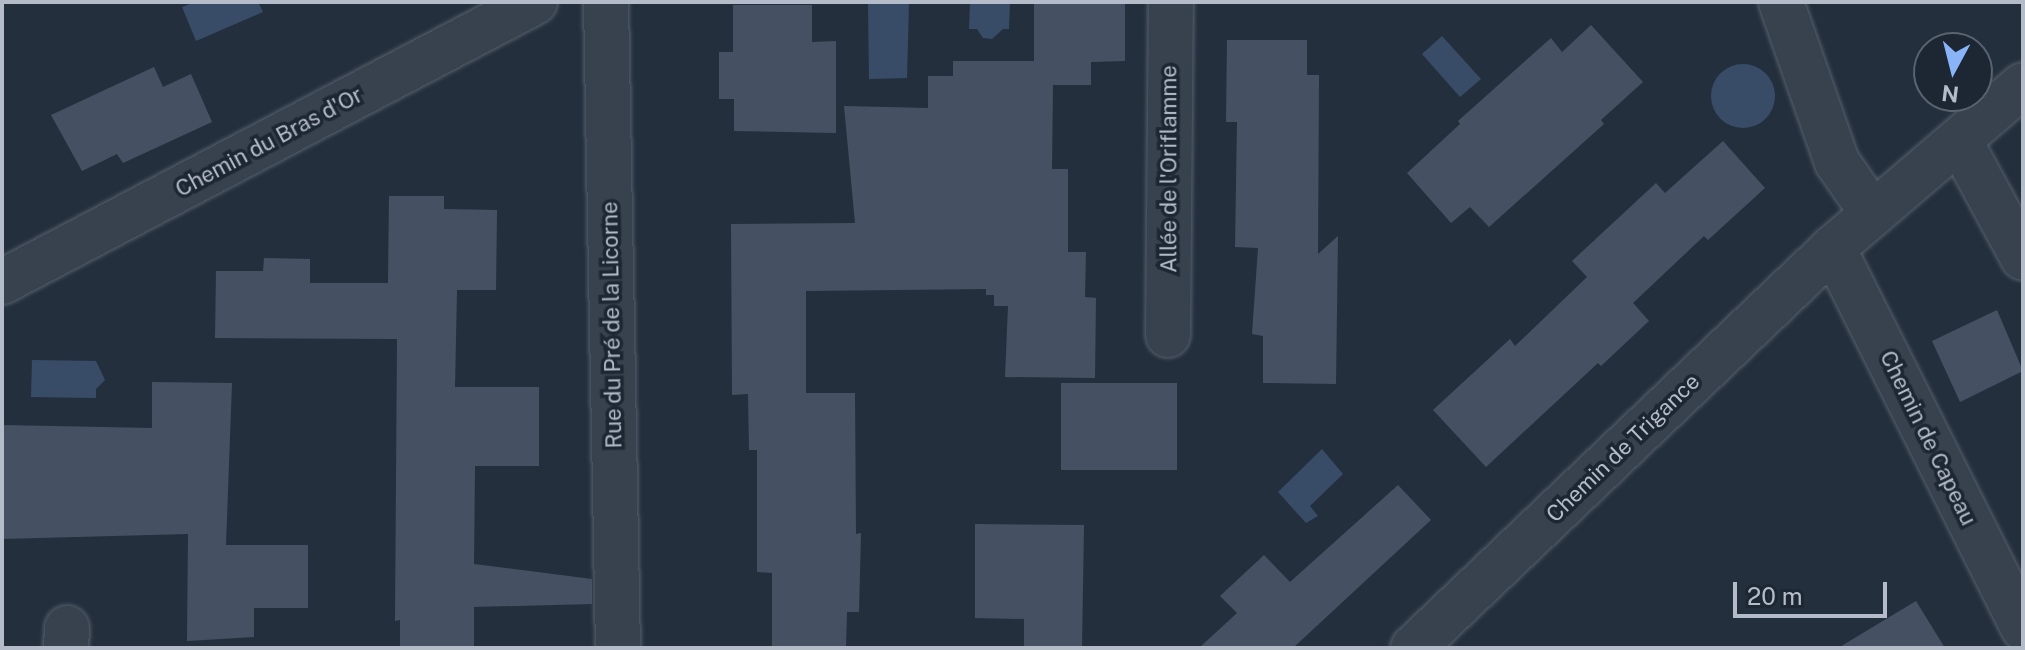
<!DOCTYPE html>
<meta charset="utf-8">
<style>
body{margin:0}
#map{position:relative;width:2025px;height:650px;overflow:hidden;background:#242f3e;font-family:"Public Sans",sans-serif}
div>[style]{position:absolute}
.water>*{inset:0;background:#394c67}
.round{border-radius:50%}
.building>*{inset:0;background:#455162}
.roads{filter:drop-shadow(0 0 2px #565f6c) drop-shadow(0 0 2px #565f6c)}
.street>*{height:44px;margin:-22px;padding:0 22px;transform-origin:22px;border-radius:22px;background:#38414e}
span{translate:-50% -50%;white-space:nowrap;text-align:center;line-height:1.15;-webkit-text-stroke:7px #1d2633;paint-order:stroke}
.street-label{font-size:22px;color:#b4bcc9}
.frame{position:absolute;inset:0;border:4px solid #b4bcc9;pointer-events:none}
.north{position:absolute;left:1913px;top:32px;width:80px;height:80px;box-sizing:border-box;background:#1d2633;border:2px solid #59626f;border-radius:50%;rotate:187deg;font-size:22px;font-weight:700;line-height:32px;text-align:center;color:#b4bcc9}
.north::after{content:'';display:block;margin:auto;width:28px;height:36px;background:#8ab4f8;clip-path:polygon(50% 0,100% 100%,50% 72%,0 100%)}
.scale{position:absolute;left:1733px;top:582px;width:154px;height:36px;box-sizing:border-box;border:4px solid #b4bcc9;border-top:0;padding-left:10px;font-size:24px;line-height:28px;white-space:nowrap;color:#b4bcc9;-webkit-text-stroke:6px #1d2633;paint-order:stroke}
</style>
<div id="map">
<div class="water">
<i style="clip-path:polygon(195px 2px,258px 2px,263px 12px,196px 41px,182px 7px)"></i>
<i style="clip-path:polygon(970px 2px,1010px 2px,1009px 29px,1003px 29px,992px 39px,983px 38px,977px 29px,969px 29px)"></i>
<i style="clip-path:polygon(868px 3px,909px 3px,907px 78px,869px 79px)"></i>
<i style="clip-path:polygon(1442px 36px,1481px 79px,1460px 97px,1422px 54px)"></i>
<i class="round" style="left:1711px;top:64px;width:64px;height:64px"></i>
<i style="clip-path:polygon(32px 360px,96px 361px,105px 380px,96px 389px,96px 398px,31px 397px)"></i>
<i style="clip-path:polygon(1322px 449px,1343px 474px,1310px 506px,1318px 516px,1306px 523px,1278px 492px)"></i>
</div>
<div class="building">
<i style="clip-path:polygon(1034px 2px,1125px 2px,1125px 61px,1091px 62px,1091px 85px,1053px 85px,1052px 169px,1068px 169px,1068px 252px,1086px 252px,1085px 297px,1096px 298px,1095px 378px,1005px 377px,1008px 306px,994px 306px,994px 295px,986px 295px,986px 289px,806px 291px,806px 393px,855px 393px,856px 534px,861px 533px,859px 612px,847px 612px,846px 648px,772px 648px,772px 573px,757px 572px,757px 450px,749px 450px,748px 394px,732px 395px,731px 224px,855px 223px,844px 106px,928px 108px,928px 76px,953px 76px,953px 61px,1034px 61px)"></i>
<i style="clip-path:polygon(733px 5px,812px 5px,812px 42px,836px 41px,836px 133px,734px 131px,734px 99px,719px 99px,719px 52px,733px 52px)"></i>
<i style="clip-path:polygon(1591px 25px,1643px 82px,1601px 120px,1604px 124px,1489px 227px,1470px 207px,1451px 223px,1407px 173px,1460px 124px,1458px 121px,1551px 38px,1562px 52px)"></i>
<i style="clip-path:polygon(1227px 40px,1307px 40px,1307px 75px,1319px 75px,1318px 254px,1338px 236px,1336px 384px,1263px 383px,1263px 336px,1252px 334px,1258px 248px,1235px 247px,1237px 122px,1226px 122px)"></i>
<i style="clip-path:polygon(154px 67px,163px 87px,191px 74px,212px 122px,123px 163px,117px 154px,82px 171px,51px 115px)"></i>
<i style="clip-path:polygon(1723px 141px,1765px 188px,1708px 240px,1704px 236px,1633px 303px,1649px 321px,1601px 366px,1598px 363px,1486px 467px,1433px 410px,1510px 339px,1515px 346px,1587px 277px,1572px 261px,1656px 183px,1665px 193px)"></i>
<i style="clip-path:polygon(389px 196px,444px 196px,444px 209px,497px 210px,496px 290px,457px 290px,455px 387px,539px 387px,539px 466px,475px 466px,474px 564px,592px 579px,592px 604px,474px 607px,474px 648px,400px 648px,400px 620px,395px 621px,397px 339px,215px 338px,216px 271px,263px 271px,264px 258px,310px 259px,310px 283px,388px 283px)"></i>
<i style="clip-path:polygon(1997px 310px,2023px 371px,1960px 402px,1932px 341px)"></i>
<i style="clip-path:polygon(152px 382px,232px 383px,226px 545px,308px 545px,308px 608px,254px 608px,254px 637px,187px 641px,188px 534px,2px 539px,2px 425px,152px 428px)"></i>
<i style="clip-path:polygon(1061px 383px,1177px 383px,1177px 470px,1061px 470px)"></i>
<i style="clip-path:polygon(1398px 485px,1431px 520px,1293px 648px,1199px 648px,1237px 613px,1220px 596px,1264px 555px,1290px 582px)"></i>
<i style="clip-path:polygon(975px 524px,1084px 525px,1082px 648px,1024px 648px,1024px 619px,975px 618px)"></i>
<i style="clip-path:polygon(1916px 601px,1945px 648px,1838px 648px)"></i>
</div>
<div class="roads">
<div class="street">
<i style="left:606px;top:2px;width:646px;rotate:88.94deg"></i>
<i style="left:1781px;top:2px;width:170px;rotate:70.7deg"></i>
<i style="left:1837px;top:162px;width:63px;rotate:55.3deg"></i>
<i style="left:1959px;top:140px;width:134px;rotate:61.5deg"></i>
<i style="left:1833px;top:248px;width:425px;rotate:63.4deg"></i>
<i style="left:2px;top:282px;width:602px;rotate:-27.71deg"></i>
<i style="left:1168px;top:335px;width:333px;rotate:-89.5deg"></i>
<i style="left:66px;top:648px;width:20px;rotate:-87deg"></i>
<i style="left:1413px;top:648px;width:580px;rotate:-43.6deg"></i>
<i style="left:1833px;top:248px;width:250px;rotate:-40.6deg"></i>
</div>
</div>
<div class="street-label">
<span style="left:269px;top:142px;rotate:-28deg">Chemin du Bras d'Or</span>
<span style="left:1169px;top:169px;rotate:-90deg">Allée de l'Oriflamme</span>
<span style="left:612px;top:325px;rotate:-91deg">Rue du Pré de la Licorne</span>
<span style="left:1928px;top:438px;rotate:64deg">Chemin de Capeau</span>
<span style="left:1623px;top:448px;rotate:-44deg">Chemin de Trigance</span>
</div>
<div class="frame"></div>
<div class="north">N</div>
<div class="scale">20 m</div>
</div>
